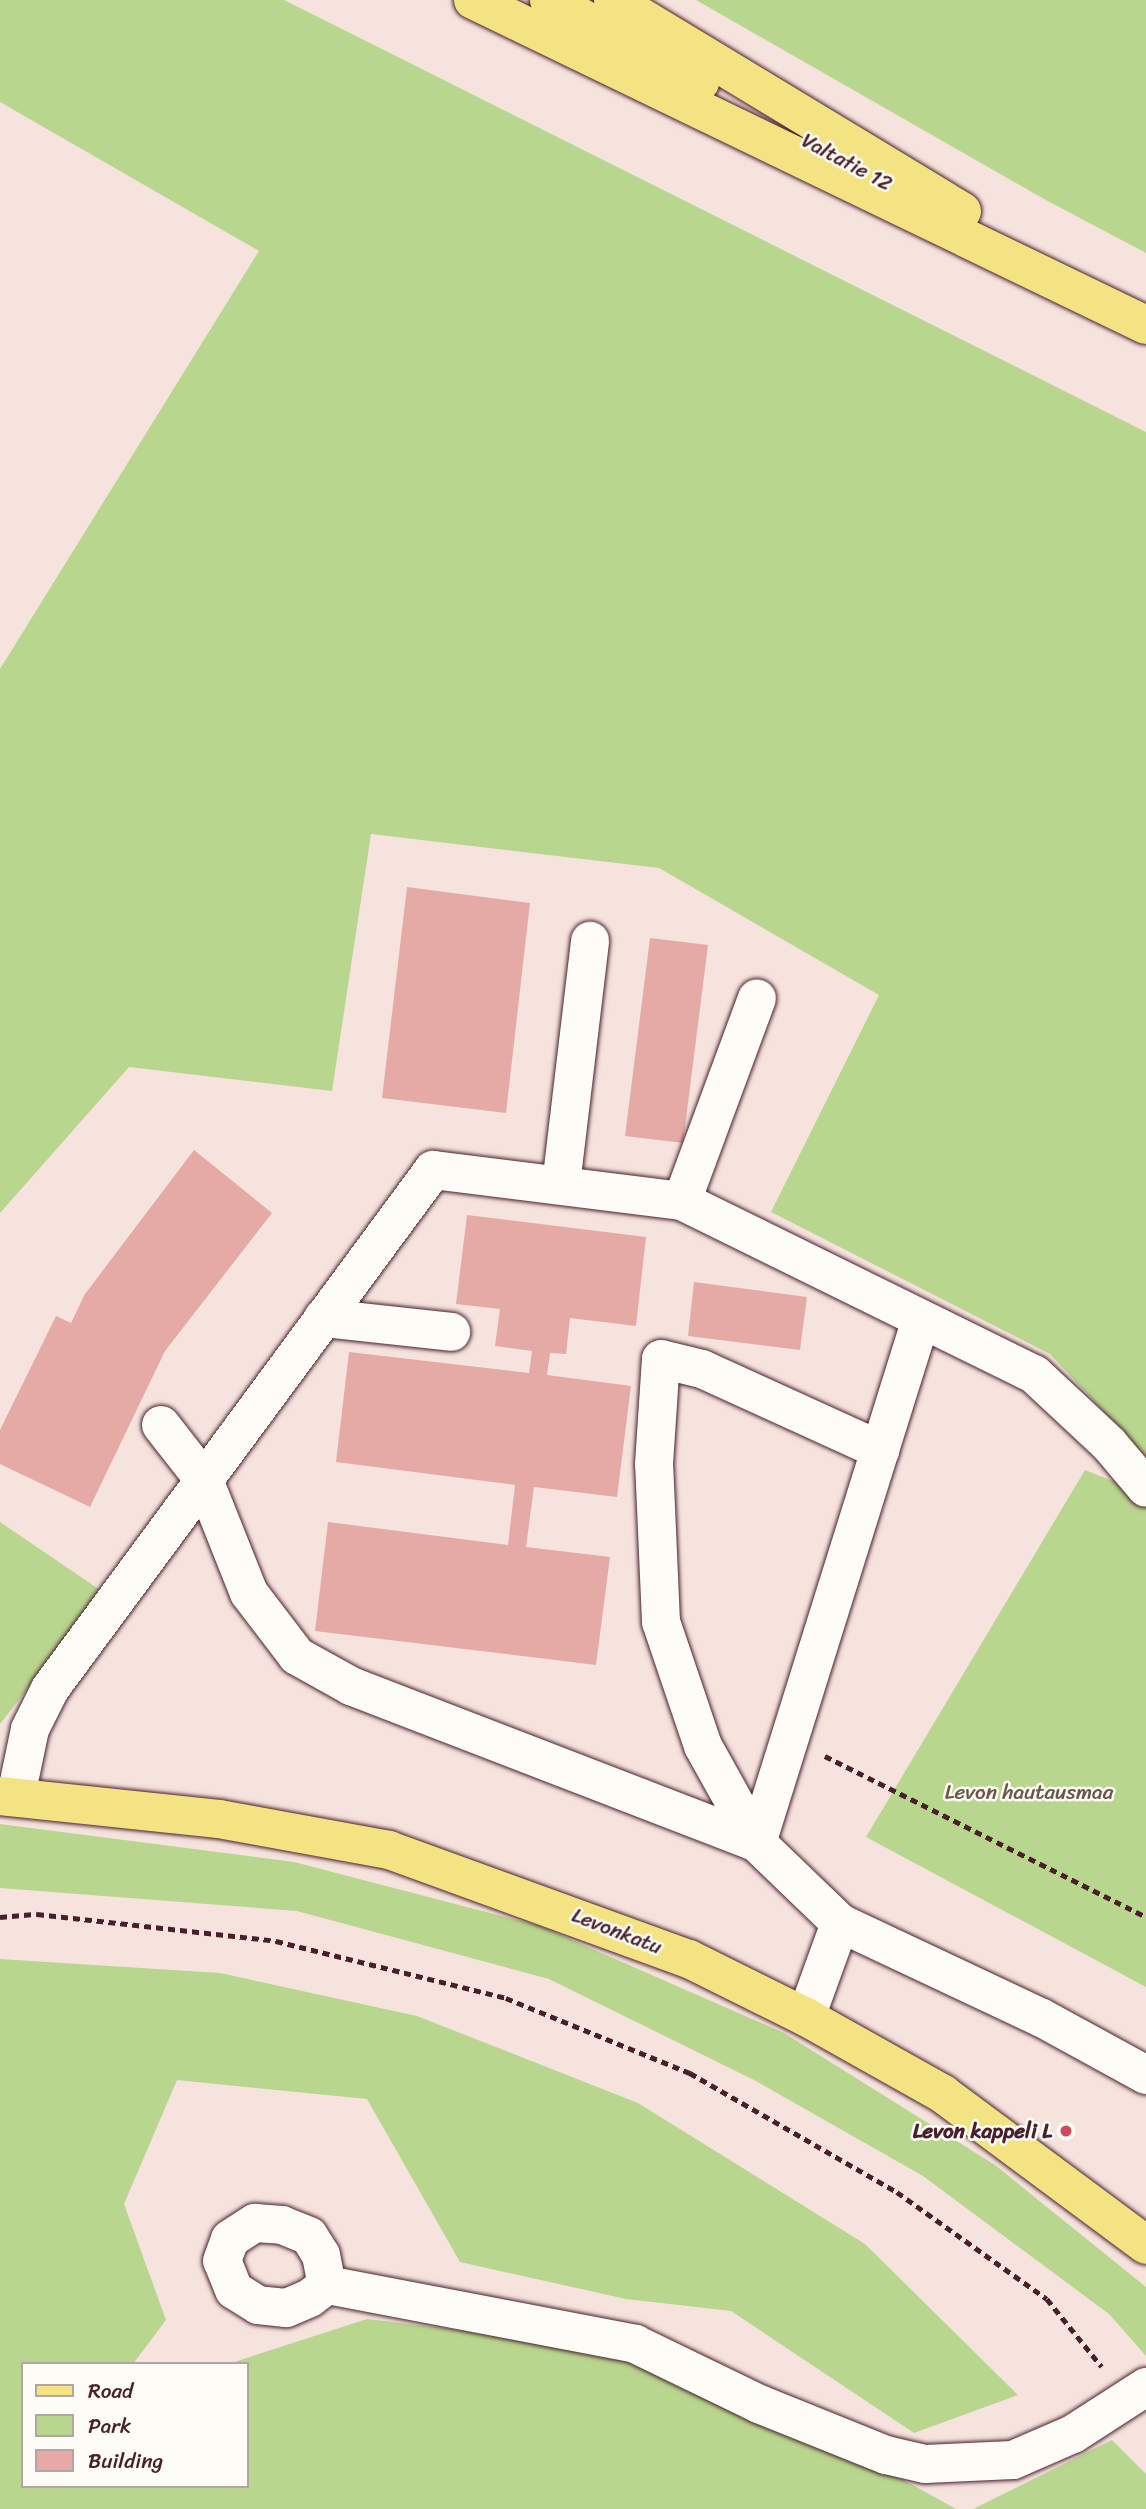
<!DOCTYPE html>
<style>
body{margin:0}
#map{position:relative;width:1146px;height:2509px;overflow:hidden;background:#f6e3de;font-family:Sriracha,sans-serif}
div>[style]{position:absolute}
.green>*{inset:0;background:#b9d68e}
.building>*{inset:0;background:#e5aaa5}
.path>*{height:4.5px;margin-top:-2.25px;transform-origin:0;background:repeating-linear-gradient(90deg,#4a1f2b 0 7px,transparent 0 12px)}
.roads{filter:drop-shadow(0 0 2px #4a1f2b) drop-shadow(0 0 2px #4a1f2b)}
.minor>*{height:38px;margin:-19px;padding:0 19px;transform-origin:19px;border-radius:19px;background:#fdfcf7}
.major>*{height:38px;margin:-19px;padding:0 19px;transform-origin:19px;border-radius:19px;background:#f4e382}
.highway>*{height:38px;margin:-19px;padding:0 19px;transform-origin:19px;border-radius:19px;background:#f4e382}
.dots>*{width:19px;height:19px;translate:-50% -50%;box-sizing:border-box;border:4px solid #fdfcf7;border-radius:50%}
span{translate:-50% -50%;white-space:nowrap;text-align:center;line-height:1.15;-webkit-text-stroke:5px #fdfcf7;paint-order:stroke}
.street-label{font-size:21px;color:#4a1f2b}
.park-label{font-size:21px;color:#6b5649}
.poi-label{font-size:21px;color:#4a1f2b;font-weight:700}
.right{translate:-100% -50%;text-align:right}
.legend{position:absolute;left:21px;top:2362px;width:228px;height:126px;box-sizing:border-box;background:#fdfcf7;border:2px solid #b5a4a5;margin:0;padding:9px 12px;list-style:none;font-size:21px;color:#4a1f2b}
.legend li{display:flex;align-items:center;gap:14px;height:35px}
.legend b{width:35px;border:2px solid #b5a4a5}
</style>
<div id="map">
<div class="green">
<i style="clip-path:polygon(0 0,284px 0,1146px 432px,1146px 1457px,1050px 1354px,771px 1212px,879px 995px,659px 868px,371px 834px,332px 1091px,129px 1067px,0 1213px,0 669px,259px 251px,0 102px)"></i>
<i style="clip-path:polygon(696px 0,1146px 0,1146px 253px,1044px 199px)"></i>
<i style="clip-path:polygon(1085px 1470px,1146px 1494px,1146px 1987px,866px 1837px)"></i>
<i style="clip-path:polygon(0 1522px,103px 1592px,0 1724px)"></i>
<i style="clip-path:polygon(0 1824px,294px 1862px,540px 1926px,784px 2033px,995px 2165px,1146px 2287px,1146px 2356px,1109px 2314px,923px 2176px,756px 2081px,549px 1979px,297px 1911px,0 1888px)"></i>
<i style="clip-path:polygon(0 1959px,220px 1973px,417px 2016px,638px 2103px,865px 2244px,1018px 2395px,914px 2433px,731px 2311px,626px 2299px,460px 2262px,367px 2099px,177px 2080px,124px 2204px,166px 2320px,133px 2364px,23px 2364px,23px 2486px,247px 2486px,247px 2364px,228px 2364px,367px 2319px,637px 2351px,846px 2448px,956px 2509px,0 2509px)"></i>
<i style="clip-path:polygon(1112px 2440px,1146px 2474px,1146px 2509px,973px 2509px)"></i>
</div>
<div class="building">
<i style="clip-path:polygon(407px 887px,530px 903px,506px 1113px,382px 1098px)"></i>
<i style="clip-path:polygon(650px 938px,708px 945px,683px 1143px,625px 1136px)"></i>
<i style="clip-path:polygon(194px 1150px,272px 1213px,165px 1351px,90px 1507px,0 1464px,0 1430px,56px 1316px,71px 1323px,85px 1294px)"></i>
<i style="clip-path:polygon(467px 1215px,646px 1237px,636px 1326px,570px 1318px,566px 1354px,550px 1353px,547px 1375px,631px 1386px,617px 1497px,534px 1487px,526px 1547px,610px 1557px,596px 1665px,315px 1631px,328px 1522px,508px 1545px,515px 1485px,336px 1462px,349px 1352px,529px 1373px,532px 1351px,495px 1346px,500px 1309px,456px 1304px)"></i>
<i style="clip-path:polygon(694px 1282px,807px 1297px,800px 1350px,688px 1336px)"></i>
</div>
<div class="path">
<i style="left:825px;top:1756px;width:359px;rotate:26.6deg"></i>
<i style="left:0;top:1917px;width:37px;rotate:-5deg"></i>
<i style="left:37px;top:1914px;width:241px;rotate:6.4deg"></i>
<i style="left:276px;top:1941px;width:237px;rotate:13.9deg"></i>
<i style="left:506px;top:1998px;width:199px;rotate:22.2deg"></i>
<i style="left:690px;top:2073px;width:239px;rotate:29.9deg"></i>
<i style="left:897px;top:2192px;width:184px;rotate:35.5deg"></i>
<i style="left:1047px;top:2299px;width:87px;rotate:51deg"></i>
</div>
<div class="roads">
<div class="minor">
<i style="left:561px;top:1185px;width:246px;rotate:-83.2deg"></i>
<i style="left:682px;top:1201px;width:216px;rotate:-69.7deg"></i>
<i style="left:323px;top:1318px;width:129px;rotate:6.2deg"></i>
<i style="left:161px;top:1425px;width:70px;rotate:52deg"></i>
<i style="left:204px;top:1480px;width:122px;rotate:68.3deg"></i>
<i style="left:249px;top:1593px;width:79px;rotate:52.7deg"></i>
<i style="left:297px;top:1656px;width:62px;rotate:29.1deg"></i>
<i style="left:351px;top:1686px;width:435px;rotate:21.1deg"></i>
<i style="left:757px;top:1843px;width:115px;rotate:43.9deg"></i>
<i style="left:840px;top:1923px;width:223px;rotate:25.2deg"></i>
<i style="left:1042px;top:2018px;width:119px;rotate:28.7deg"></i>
<i style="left:16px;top:1796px;width:68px;rotate:-78.2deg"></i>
<i style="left:30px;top:1729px;width:45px;rotate:-63.4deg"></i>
<i style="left:50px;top:1689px;width:645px;rotate:-53.57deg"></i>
<i style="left:433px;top:1170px;width:251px;rotate:7.1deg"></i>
<i style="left:682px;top:1201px;width:392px;rotate:26.2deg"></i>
<i style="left:1034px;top:1374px;width:103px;rotate:43deg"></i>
<i style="left:1109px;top:1444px;width:57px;rotate:49.9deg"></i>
<i style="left:757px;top:1843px;width:111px;rotate:-119.1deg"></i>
<i style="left:703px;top:1746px;width:131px;rotate:-108.7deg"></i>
<i style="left:661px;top:1622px;width:158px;rotate:-92.5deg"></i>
<i style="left:654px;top:1464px;width:105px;rotate:-86.2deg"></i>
<i style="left:661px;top:1359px;width:42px;rotate:13.7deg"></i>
<i style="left:702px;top:1369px;width:196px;rotate:24.5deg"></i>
<i style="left:757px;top:1843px;width:549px;rotate:-72.62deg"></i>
<i style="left:806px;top:2017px;width:100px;rotate:-70.1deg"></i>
<i style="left:255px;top:2223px;width:27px;rotate:4deg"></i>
<i style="left:282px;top:2225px;width:29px;rotate:22deg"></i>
<i style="left:309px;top:2236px;width:22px;rotate:58deg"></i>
<i style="left:321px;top:2255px;width:31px;rotate:79deg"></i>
<i style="left:327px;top:2285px;width:21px;rotate:143deg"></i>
<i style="left:310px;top:2298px;width:26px;rotate:157deg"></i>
<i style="left:286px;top:2308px;width:28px;rotate:-174deg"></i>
<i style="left:258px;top:2305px;width:28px;rotate:-148deg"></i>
<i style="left:234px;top:2290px;width:31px;rotate:-112deg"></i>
<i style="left:222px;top:2261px;width:23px;rotate:-70deg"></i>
<i style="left:230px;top:2239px;width:30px;rotate:-33deg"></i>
<i style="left:327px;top:2285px;width:314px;rotate:10.8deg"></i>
<i style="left:635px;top:2344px;width:138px;rotate:25.8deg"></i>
<i style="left:759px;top:2404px;width:137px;rotate:21.9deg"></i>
<i style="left:886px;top:2455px;width:40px;rotate:13deg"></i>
<i style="left:925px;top:2464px;width:88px;rotate:-2.6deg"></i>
<i style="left:1013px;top:2460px;width:65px;rotate:-23.4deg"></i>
<i style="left:1073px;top:2434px;width:87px;rotate:-32.8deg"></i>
</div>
<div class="major">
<i style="left:0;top:1796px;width:220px;rotate:6deg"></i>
<i style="left:219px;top:1819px;width:173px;rotate:10.3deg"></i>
<i style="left:389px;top:1850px;width:319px;rotate:20deg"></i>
<i style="left:689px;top:1959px;width:131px;rotate:26.4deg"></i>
<i style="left:806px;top:2017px;width:157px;rotate:29.3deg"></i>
<i style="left:943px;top:2094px;width:253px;rotate:36.6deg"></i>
</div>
<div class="highway">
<i style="left:473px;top:0;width:747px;rotate:25.78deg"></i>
<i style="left:549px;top:0;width:172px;rotate:28.5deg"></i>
<i style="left:613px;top:0;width:408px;rotate:31.2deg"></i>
</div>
</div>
<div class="dots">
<i style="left:1066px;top:2131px;background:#d1495b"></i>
</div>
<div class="street-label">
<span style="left:847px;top:162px;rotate:28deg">Valtatie 12</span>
<span style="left:617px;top:1931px;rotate:21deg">Levonkatu</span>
</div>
<div class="park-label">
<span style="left:1029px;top:1792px">Levon hautausmaa</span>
</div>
<div class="poi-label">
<span class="right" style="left:1052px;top:2131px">Levon kappeli L</span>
</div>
<ul class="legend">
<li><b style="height:9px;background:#f4e382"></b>Road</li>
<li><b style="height:19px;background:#b9d68e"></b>Park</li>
<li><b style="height:19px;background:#e5aaa5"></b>Building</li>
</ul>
</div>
